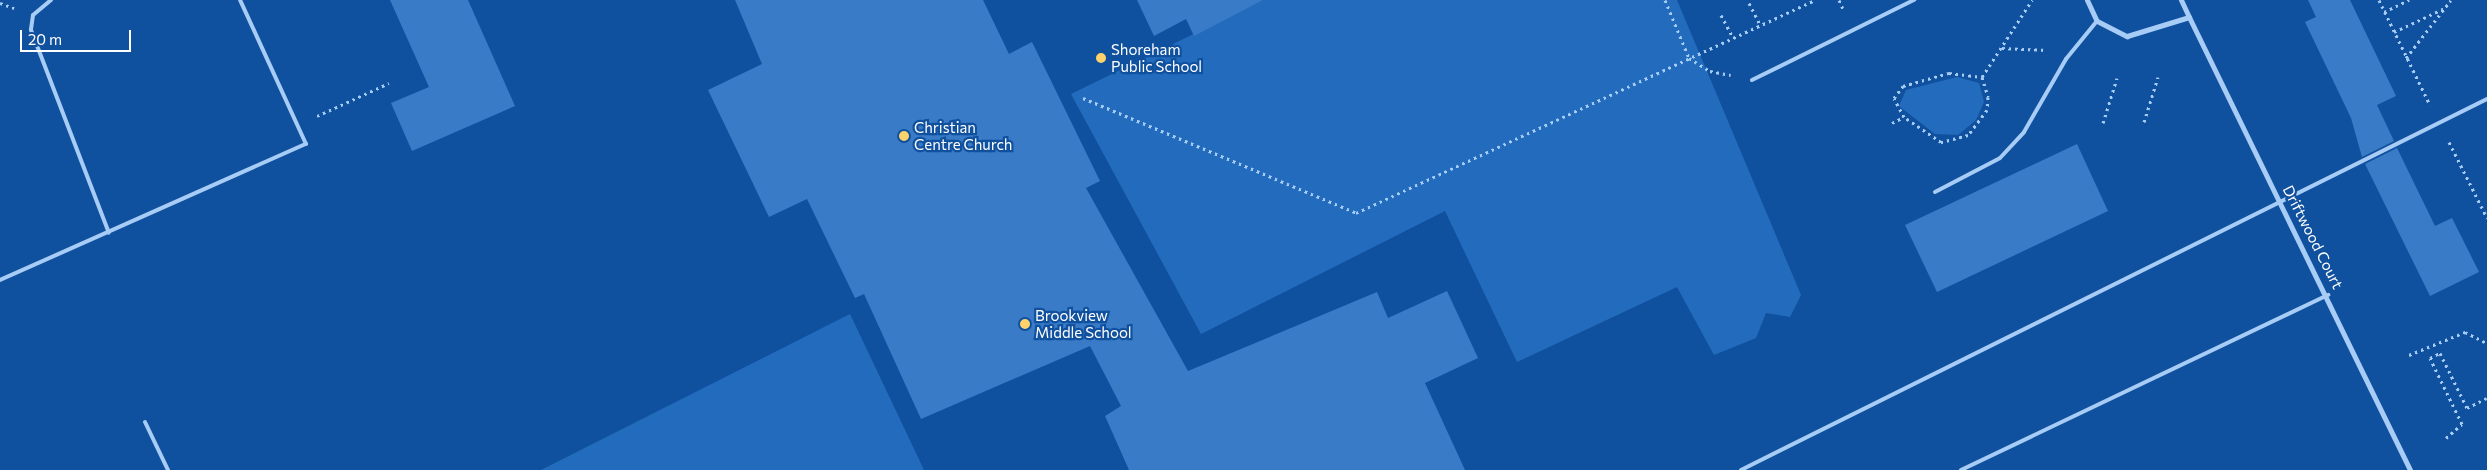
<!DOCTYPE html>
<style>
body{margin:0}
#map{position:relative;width:2487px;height:470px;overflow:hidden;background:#10519f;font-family:Commissioner,sans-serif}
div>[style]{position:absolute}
.green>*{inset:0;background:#236cbd}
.building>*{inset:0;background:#397bc6}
.path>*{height:3px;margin-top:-1.5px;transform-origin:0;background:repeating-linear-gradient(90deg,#a7ccf5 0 2.5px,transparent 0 6.5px)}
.service>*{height:4px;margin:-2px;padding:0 2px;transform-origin:2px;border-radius:2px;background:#a7ccf5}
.minor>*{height:5px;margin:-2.5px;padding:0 2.5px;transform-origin:2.5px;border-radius:2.5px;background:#a7ccf5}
.dots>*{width:14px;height:14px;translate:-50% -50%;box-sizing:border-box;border:2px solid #10519f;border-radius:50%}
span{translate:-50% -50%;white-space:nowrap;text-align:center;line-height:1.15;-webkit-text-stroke:4.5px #10519f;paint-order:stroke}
.poi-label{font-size:15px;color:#fff}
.left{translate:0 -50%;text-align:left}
.street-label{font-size:15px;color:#fff}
.scale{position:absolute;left:20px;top:30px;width:111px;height:22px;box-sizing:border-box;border:2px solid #fff;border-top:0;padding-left:6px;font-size:15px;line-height:18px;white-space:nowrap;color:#fff;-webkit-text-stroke:4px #10519f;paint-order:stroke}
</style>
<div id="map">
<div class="green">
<i style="clip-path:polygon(1263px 0,1677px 0,1801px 295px,1790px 317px,1766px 313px,1756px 338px,1714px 355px,1677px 287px,1517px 362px,1445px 211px,1201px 334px,1071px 94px)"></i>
<i style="clip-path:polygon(1957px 77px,1979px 83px,1984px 102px,1976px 120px,1958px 135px,1935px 134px,1899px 106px,1906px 90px)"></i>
<i style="clip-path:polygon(850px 314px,924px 470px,541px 470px)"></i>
</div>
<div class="building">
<i style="clip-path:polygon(390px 0,468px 0,515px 106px,412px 151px,391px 103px,429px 87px)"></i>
<i style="clip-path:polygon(735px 0,983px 0,1009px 54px,1032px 42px,1100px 181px,1086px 188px,1188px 371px,1377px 292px,1388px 318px,1447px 291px,1478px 358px,1425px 383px,1465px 470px,1129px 470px,1105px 416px,1121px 406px,1090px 346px,921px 419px,864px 294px,855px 298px,807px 199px,769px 217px,708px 90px,762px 64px)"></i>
<i style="clip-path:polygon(1137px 0,1263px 0,1194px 36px,1186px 19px,1154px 36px)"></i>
<i style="clip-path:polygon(2308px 0,2350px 0,2396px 96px,2377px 105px,2394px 141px,2362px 157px,2351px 118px,2305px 22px,2316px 17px)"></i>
<i style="clip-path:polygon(2077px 144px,2108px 211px,1937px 292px,1905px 225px)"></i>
<i style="clip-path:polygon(2397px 148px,2435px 226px,2452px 218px,2479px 272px,2430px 296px,2365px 164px)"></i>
</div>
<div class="path">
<i style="left:1665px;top:0;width:63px;rotate:67.5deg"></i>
<i style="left:1689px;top:58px;width:25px;rotate:32deg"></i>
<i style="left:1710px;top:71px;width:21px;rotate:11deg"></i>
<i style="left:1839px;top:0;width:12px;rotate:66deg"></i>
<i style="left:2379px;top:0;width:117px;rotate:64.1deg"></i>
<i style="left:0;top:3px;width:15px;rotate:20deg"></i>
<i style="left:1749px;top:3px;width:25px;rotate:63deg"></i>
<i style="left:2384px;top:12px;width:28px;rotate:-26deg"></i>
<i style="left:1721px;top:15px;width:26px;rotate:62deg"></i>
<i style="left:2394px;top:32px;width:56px;rotate:-25.2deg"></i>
<i style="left:2002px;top:48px;width:44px;rotate:2.6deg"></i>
<i style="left:2406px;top:58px;width:73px;rotate:-52.2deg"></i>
<i style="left:1949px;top:73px;width:33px;rotate:7deg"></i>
<i style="left:1982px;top:77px;width:21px;rotate:73deg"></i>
<i style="left:1988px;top:97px;width:13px;rotate:94deg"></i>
<i style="left:1987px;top:110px;width:31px;rotate:127deg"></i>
<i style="left:1968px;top:135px;width:28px;rotate:165deg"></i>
<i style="left:1941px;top:142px;width:45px;rotate:-146deg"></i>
<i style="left:1904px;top:117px;width:21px;rotate:-118deg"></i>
<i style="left:1894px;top:98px;width:15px;rotate:-53deg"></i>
<i style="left:1903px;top:86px;width:48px;rotate:-15.8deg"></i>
<i style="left:1982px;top:77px;width:92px;rotate:-57deg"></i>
<i style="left:1083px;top:98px;width:296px;rotate:22.8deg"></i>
<i style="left:1356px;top:213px;width:506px;rotate:-24.89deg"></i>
<i style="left:317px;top:116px;width:79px;rotate:-24.6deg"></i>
<i style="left:2144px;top:122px;width:47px;rotate:-72.7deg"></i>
<i style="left:1892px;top:123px;width:13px;rotate:-27deg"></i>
<i style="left:2103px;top:123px;width:47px;rotate:-72.7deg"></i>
<i style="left:2449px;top:142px;width:85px;rotate:63.4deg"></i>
<i style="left:2409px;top:355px;width:61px;rotate:-22.3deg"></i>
<i style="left:2465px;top:332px;width:25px;rotate:27deg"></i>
<i style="left:2446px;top:438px;width:21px;rotate:-41deg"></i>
<i style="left:2462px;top:424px;width:73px;rotate:-115.9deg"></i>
<i style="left:2430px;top:358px;width:11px;rotate:-27deg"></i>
<i style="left:2440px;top:353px;width:61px;rotate:63.9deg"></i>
<i style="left:2467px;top:408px;width:22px;rotate:-27deg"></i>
</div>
<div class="service">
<i style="left:51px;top:0;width:23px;rotate:140deg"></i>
<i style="left:33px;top:15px;width:15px;rotate:98deg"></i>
<i style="left:31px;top:30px;width:217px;rotate:69deg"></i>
<i style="left:1752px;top:80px;width:181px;rotate:-26.3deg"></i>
<i style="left:1935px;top:192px;width:73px;rotate:-27.6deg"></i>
<i style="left:2000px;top:158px;width:35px;rotate:-47deg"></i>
<i style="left:2024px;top:132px;width:84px;rotate:-60.1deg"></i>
<i style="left:2066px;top:59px;width:49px;rotate:-50.8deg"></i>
<i style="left:0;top:280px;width:335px;rotate:-24deg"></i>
<i style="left:306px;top:144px;width:158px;rotate:-114.6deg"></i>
<i style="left:145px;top:422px;width:53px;rotate:64.4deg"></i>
<i style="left:1741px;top:470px;width:833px;rotate:-26.44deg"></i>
<i style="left:1961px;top:470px;width:407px;rotate:-25.5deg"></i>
</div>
<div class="minor">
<i style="left:2087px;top:0;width:23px;rotate:65deg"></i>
<i style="left:2097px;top:21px;width:34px;rotate:27deg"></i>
<i style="left:2127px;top:36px;width:65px;rotate:-17deg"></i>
<i style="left:2189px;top:17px;width:19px;rotate:-115deg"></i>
<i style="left:2189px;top:17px;width:504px;rotate:63.99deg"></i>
</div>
<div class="dots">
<i style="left:1101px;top:58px;background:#ffd26b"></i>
<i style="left:904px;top:136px;background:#ffd26b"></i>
<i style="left:1025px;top:324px;background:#ffd26b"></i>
</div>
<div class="poi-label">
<span class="left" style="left:1111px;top:58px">Shoreham<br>Public School</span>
<span class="left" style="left:914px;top:136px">Christian<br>Centre Church</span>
<span class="left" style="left:1035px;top:324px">Brookview<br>Middle School</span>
</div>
<div class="street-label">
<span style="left:2313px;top:237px;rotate:63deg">Driftwood Court</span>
</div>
<div class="scale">20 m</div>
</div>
